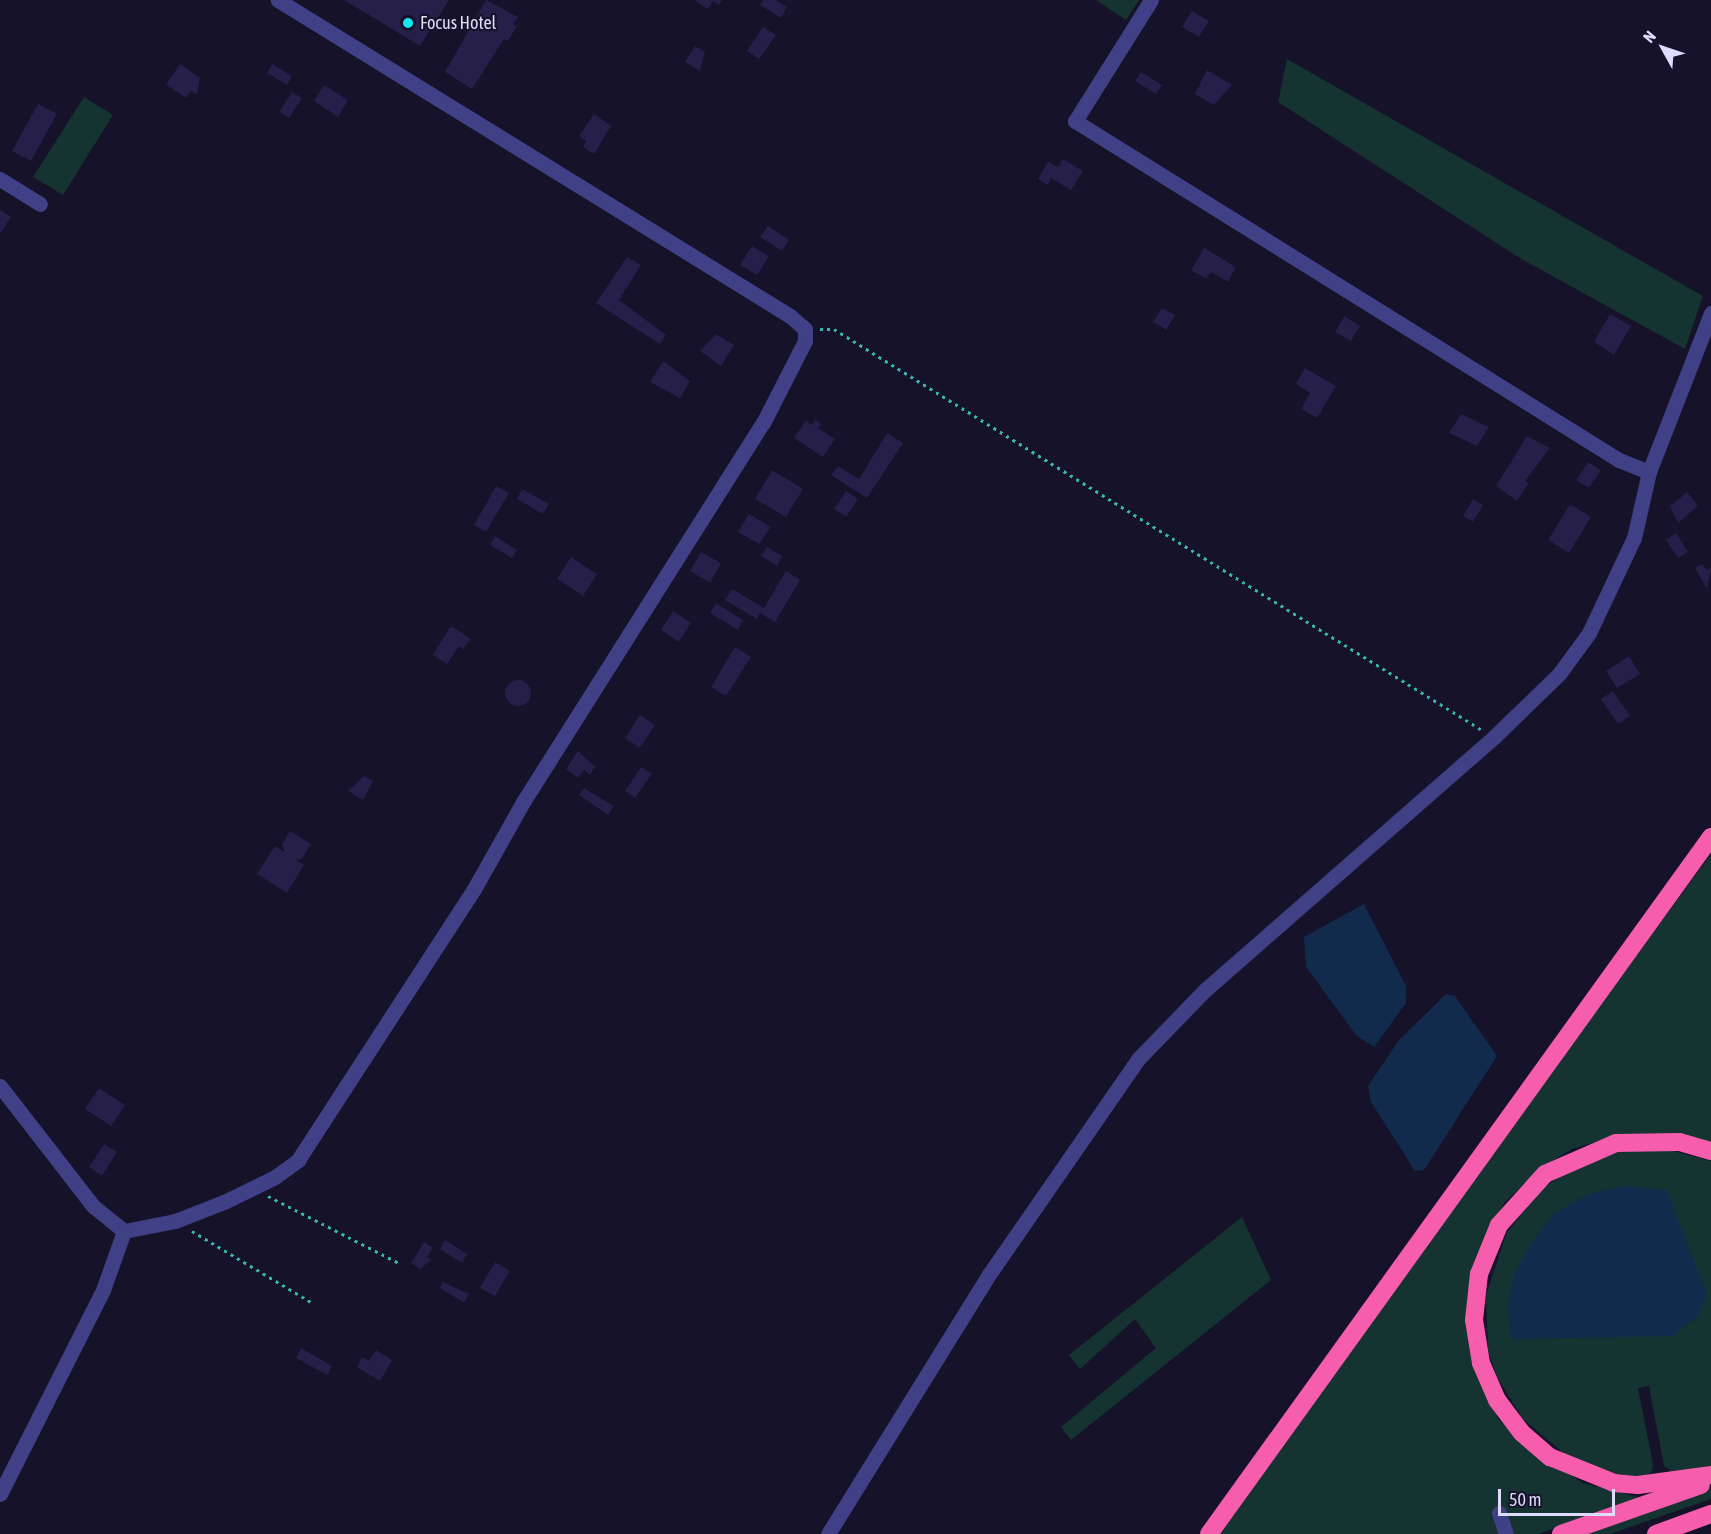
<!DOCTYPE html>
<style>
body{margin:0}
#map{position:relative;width:1711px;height:1534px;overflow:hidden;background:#151229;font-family:"Asap Condensed",sans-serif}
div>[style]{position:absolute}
.green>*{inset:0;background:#153330}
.water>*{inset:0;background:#122b4d}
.building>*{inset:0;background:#251f49}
.round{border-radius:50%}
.path>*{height:3px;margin-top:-1.5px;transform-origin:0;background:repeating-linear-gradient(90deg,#37b6a9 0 3px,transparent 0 7.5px)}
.minor>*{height:15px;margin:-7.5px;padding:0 7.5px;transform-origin:7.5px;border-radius:7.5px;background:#3f4085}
.highway>*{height:18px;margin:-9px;padding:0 9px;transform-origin:9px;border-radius:9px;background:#f75dad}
.dots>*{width:16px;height:16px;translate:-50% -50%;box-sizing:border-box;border:3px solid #151229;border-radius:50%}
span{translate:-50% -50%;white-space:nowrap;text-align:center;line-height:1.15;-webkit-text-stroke:4.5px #151229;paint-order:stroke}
.poi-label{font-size:18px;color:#dedbfd}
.left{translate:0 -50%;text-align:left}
.north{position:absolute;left:1633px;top:18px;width:60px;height:60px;-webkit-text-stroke:4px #151229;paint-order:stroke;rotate:310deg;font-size:16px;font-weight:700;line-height:24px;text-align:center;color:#dedbfd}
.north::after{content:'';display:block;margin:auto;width:21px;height:27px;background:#dedbfd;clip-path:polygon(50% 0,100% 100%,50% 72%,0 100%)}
.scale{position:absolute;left:1498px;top:1489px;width:117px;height:27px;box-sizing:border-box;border:3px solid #dedbfd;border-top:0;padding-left:8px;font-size:18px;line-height:21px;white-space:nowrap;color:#dedbfd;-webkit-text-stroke:4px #151229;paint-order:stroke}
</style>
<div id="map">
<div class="green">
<i style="clip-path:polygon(1096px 0,1139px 0,1126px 20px)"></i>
<i style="clip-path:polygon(1287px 59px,1703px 296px,1685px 349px,1523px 260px,1278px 102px)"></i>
<i style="clip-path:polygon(84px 97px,113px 115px,63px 195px,33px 177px)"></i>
<i style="clip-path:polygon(1711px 854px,1711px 1142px,1612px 1137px,1572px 1149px,1542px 1167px,1505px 1202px,1489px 1228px,1468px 1292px,1467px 1329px,1474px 1367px,1497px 1417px,1515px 1438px,1583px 1483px,1641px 1498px,1538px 1534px,1512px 1534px,1494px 1521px,1498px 1534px,1219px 1534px,1317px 1392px)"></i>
<i style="clip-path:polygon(1666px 1149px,1711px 1161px,1711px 1466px,1672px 1472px,1664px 1466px,1649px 1386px,1638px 1388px,1653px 1464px,1652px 1472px,1643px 1477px,1615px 1474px,1567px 1456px,1523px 1419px,1497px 1377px,1488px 1351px,1486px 1295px,1507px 1232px,1541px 1190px,1567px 1171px,1618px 1152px)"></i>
<i style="clip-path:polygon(1242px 1217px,1271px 1280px,1071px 1440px,1061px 1427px,1156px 1348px,1135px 1319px,1080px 1369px,1069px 1355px)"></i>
<i style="clip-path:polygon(1711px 1487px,1711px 1499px,1610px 1534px,1579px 1534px)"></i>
</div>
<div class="water">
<i style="clip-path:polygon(1364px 904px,1406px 986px,1406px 1003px,1374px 1047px,1356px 1035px,1306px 967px,1304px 937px)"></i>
<i style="clip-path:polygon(1446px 994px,1455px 996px,1497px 1056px,1424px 1170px,1415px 1171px,1371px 1102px,1368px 1086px,1399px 1040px)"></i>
<i style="clip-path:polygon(1626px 1186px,1667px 1190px,1707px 1295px,1698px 1316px,1673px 1336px,1511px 1339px,1508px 1306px,1514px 1275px,1529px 1246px,1553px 1214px,1589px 1194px)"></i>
</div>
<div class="building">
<i style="clip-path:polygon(344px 0,449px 0,420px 46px)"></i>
<i style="clip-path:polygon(486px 0,518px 17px,513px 24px,517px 26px,508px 41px,504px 39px,472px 89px,445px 72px)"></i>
<i style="clip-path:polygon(694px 0,722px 0,719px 5px,713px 1px,708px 9px)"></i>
<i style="clip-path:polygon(763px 0,776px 0,787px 7px,781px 18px,760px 5px)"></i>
<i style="clip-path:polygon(1192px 11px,1209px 21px,1199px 37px,1182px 27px)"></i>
<i style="clip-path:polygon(763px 27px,776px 35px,759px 59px,747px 51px)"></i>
<i style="clip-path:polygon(695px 46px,705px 52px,700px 71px,685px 62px)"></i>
<i style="clip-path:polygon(180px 64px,200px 78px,197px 95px,191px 91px,186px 98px,166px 84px)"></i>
<i style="clip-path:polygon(272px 64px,292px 76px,287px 85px,267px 73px)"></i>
<i style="clip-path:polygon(1207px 70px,1232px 85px,1214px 105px,1195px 94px)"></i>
<i style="clip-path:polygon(1141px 72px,1162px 85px,1156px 94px,1135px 81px)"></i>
<i style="clip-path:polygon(324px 85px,348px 100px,338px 117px,314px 101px)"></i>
<i style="clip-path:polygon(292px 92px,302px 98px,289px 118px,279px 112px)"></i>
<i style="clip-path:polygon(38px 104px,57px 114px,31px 161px,12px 151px)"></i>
<i style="clip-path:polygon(594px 114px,611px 126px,594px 154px,583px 147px,586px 141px,579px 136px)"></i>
<i style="clip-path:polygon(1063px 159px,1083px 171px,1071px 190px,1051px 178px,1048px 185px,1038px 179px,1048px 162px,1058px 167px)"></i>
<i style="clip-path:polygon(0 210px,11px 217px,0 234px)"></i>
<i style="clip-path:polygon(768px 226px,789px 240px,782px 251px,760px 237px)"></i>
<i style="clip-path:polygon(752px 246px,769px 256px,757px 275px,740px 265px)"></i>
<i style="clip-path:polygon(1204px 248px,1236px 267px,1228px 282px,1211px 272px,1206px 279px,1191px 270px)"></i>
<i style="clip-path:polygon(627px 257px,641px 265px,619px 300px,666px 335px,660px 344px,596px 303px)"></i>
<i style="clip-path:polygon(1162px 308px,1175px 315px,1166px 330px,1153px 322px)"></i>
<i style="clip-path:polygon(1610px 314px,1631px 326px,1614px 355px,1594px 342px)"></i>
<i style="clip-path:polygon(1344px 316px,1360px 326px,1351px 341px,1335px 332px)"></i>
<i style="clip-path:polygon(716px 334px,734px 345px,721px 366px,700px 351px)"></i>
<i style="clip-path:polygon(663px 361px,690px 381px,680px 398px,650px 382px)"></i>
<i style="clip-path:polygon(1305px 368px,1336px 386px,1317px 418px,1301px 409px,1310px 393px,1296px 384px)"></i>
<i style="clip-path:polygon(1461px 414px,1489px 427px,1477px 446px,1449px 433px)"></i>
<i style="clip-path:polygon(815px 420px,821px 424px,818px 428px,835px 439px,823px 457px,794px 438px,806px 421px,812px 425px)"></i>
<i style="clip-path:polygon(887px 433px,903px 443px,867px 498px,831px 475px,838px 466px,859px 479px)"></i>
<i style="clip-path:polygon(1527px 436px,1550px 448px,1525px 481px,1529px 483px,1517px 501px,1496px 486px)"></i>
<i style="clip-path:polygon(1588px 462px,1601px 470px,1589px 488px,1576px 480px)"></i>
<i style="clip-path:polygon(772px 470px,803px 489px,786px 517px,755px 499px)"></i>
<i style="clip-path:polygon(496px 486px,509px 493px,486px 532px,474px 525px)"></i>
<i style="clip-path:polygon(522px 489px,549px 504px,543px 514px,517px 499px)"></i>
<i style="clip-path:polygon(846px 491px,858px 499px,846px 517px,834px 509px)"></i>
<i style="clip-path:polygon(1687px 492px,1698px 506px,1678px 523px,1670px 506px)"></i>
<i style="clip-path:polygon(1473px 499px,1483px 505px,1473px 522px,1463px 516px)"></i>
<i style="clip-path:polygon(1570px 504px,1591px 517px,1569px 553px,1548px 540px)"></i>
<i style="clip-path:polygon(749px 514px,771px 527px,759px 544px,738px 532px)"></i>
<i style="clip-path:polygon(1676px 533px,1688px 552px,1678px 558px,1666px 540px)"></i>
<i style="clip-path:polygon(495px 536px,517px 550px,512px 558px,490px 545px)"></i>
<i style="clip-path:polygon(767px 547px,782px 556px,777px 566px,761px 556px)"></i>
<i style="clip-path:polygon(701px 552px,721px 563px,710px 583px,690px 571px)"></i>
<i style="clip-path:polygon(571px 557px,597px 574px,583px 596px,557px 579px)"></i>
<i style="clip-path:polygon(1702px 564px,1707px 570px,1711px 568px,1707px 589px,1695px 568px)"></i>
<i style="clip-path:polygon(786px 571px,800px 580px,775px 622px,760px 613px,757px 619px,725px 600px,732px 589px,764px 608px)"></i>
<i style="clip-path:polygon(716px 603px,743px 620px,738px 630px,710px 613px)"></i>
<i style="clip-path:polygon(673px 611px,691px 623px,679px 642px,661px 630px)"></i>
<i style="clip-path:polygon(451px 626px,471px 639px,463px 649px,459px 646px,447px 664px,433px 655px)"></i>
<i style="clip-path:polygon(735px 647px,751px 657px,726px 696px,711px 687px)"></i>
<i style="clip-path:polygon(1629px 656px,1640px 674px,1617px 688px,1606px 671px)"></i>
<i class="round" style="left:505px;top:680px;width:26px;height:26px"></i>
<i style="clip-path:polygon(1613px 691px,1630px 716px,1618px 724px,1601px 699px)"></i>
<i style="clip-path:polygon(640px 715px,655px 725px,640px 748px,625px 738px)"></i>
<i style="clip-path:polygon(578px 751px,595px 767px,590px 775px,584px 770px,578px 778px,566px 769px)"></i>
<i style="clip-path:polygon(641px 767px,652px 774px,635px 798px,625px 791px)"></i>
<i style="clip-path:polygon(364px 776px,373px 781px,363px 800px,348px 791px)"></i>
<i style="clip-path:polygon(584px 788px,614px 806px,608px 815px,579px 795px)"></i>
<i style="clip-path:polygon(290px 831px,311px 844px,302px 859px,296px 860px,304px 865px,287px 893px,257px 874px,275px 846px,285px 852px,282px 845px)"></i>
<i style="clip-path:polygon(99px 1088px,125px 1105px,111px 1126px,85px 1109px)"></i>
<i style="clip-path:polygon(104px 1144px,117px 1152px,102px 1176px,89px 1167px)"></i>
<i style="clip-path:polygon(445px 1240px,467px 1254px,462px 1263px,440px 1249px)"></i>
<i style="clip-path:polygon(424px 1242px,433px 1248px,427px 1257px,431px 1260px,420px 1269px,411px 1263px)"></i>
<i style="clip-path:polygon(495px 1262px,510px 1271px,495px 1296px,480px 1288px)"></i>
<i style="clip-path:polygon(443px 1282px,469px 1294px,464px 1303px,440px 1288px)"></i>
<i style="clip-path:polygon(301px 1348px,332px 1366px,327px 1375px,296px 1358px)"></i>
<i style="clip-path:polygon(376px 1350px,392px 1360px,380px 1381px,357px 1367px,362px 1357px,369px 1361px)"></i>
</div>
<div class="path">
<i style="left:820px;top:329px;width:14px"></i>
<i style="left:834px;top:329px;width:762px;rotate:31.75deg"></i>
<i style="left:268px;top:1196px;width:149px;rotate:27.1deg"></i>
<i style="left:192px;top:1231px;width:139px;rotate:30.8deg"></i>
</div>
<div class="minor">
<i style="left:1151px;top:0;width:143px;rotate:122.1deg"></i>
<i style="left:1075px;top:121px;width:641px;rotate:31.93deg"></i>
<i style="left:1619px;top:460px;width:32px;rotate:22deg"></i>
<i style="left:0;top:179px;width:47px;rotate:32deg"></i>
<i style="left:0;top:1086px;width:152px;rotate:52.2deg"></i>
<i style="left:93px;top:1206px;width:40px;rotate:39deg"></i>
<i style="left:124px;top:1231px;width:52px;rotate:-11.1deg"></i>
<i style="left:175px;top:1221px;width:53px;rotate:-21.2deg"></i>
<i style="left:224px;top:1202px;width:57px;rotate:-26.1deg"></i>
<i style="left:275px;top:1177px;width:29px;rotate:-36deg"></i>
<i style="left:298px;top:1160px;width:323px;rotate:-57deg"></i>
<i style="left:474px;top:889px;width:100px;rotate:-60.6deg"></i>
<i style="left:523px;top:802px;width:449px;rotate:-57.7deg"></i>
<i style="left:763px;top:423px;width:92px;rotate:-62.9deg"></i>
<i style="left:805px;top:341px;width:12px;rotate:-90deg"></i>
<i style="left:805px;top:329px;width:20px;rotate:-139deg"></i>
<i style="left:790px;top:316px;width:602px;rotate:-148.32deg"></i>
<i style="left:0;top:1494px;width:229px;rotate:-63.2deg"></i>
<i style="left:103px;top:1290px;width:63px;rotate:-70.4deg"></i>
<i style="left:1499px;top:1513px;width:22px;rotate:72deg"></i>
<i style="left:828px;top:1534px;width:307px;rotate:-58.2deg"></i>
<i style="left:990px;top:1273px;width:262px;rotate:-55.3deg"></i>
<i style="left:1139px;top:1058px;width:95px;rotate:-45.9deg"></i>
<i style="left:1205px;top:990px;width:384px;rotate:-41.2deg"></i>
<i style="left:1494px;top:737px;width:91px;rotate:-44.1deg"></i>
<i style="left:1559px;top:674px;width:51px;rotate:-53.8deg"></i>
<i style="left:1589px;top:633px;width:105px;rotate:-64.7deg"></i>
<i style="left:1634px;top:538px;width:68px;rotate:-77.2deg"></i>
<i style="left:1649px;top:472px;width:171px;rotate:-68.7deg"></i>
</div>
<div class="highway">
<i style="left:1711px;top:1151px;width:33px;rotate:-164deg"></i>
<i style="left:1679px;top:1142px;width:63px;rotate:179.1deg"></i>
<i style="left:1616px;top:1143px;width:77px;rotate:156.4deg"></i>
<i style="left:1545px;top:1174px;width:69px;rotate:132deg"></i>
<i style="left:1499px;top:1225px;width:53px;rotate:112.2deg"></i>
<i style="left:1479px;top:1274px;width:46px;rotate:96.2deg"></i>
<i style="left:1474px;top:1320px;width:44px;rotate:80.8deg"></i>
<i style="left:1481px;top:1363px;width:40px;rotate:66.6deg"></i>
<i style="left:1497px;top:1400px;width:41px;rotate:52.9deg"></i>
<i style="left:1522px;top:1433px;width:37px;rotate:41deg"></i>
<i style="left:1550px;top:1457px;width:69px;rotate:22.1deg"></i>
<i style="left:1614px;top:1483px;width:24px;rotate:5deg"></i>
<i style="left:1638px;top:1485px;width:74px;rotate:-7.8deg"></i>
<i style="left:1209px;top:1534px;width:859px;rotate:-54.24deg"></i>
<i style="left:1561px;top:1534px;width:148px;rotate:-19.3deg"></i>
<i style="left:1656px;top:1534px;width:59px;rotate:-20deg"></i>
</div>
<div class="dots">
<i style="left:408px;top:23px;background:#11e6f3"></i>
</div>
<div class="poi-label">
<span class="left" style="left:420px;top:23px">Focus Hotel</span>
</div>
<div class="north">N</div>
<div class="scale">50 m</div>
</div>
